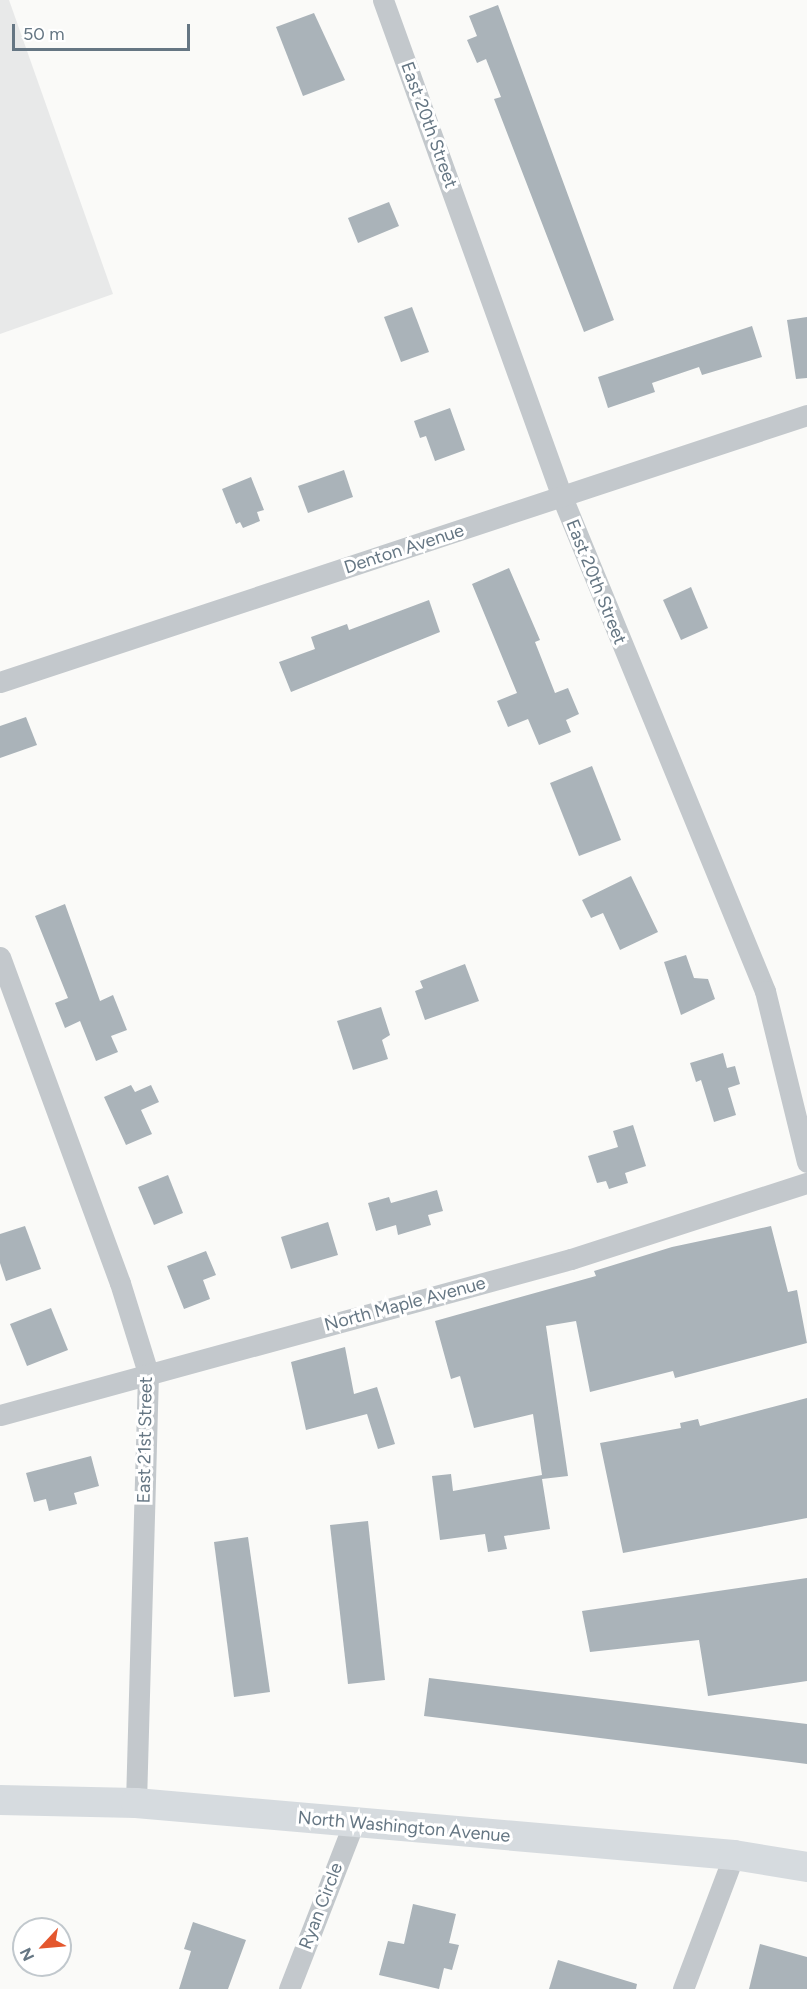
<!DOCTYPE html>
<style>
body{margin:0}
#map{position:relative;width:807px;height:1989px;overflow:hidden;background:#fafaf8;font-family:Figtree,sans-serif}
div>[style]{position:absolute}
.built>*{inset:0;background:#e8e9e9}
.building>*{inset:0;background:#aab3b9}
.minor>*{height:21px;margin:-10.5px;padding:0 10.5px;transform-origin:10.5px;border-radius:10.5px;background:#c3c8cc}
.secondary>*{height:30px;margin:-15px;padding:0 15px;transform-origin:15px;border-radius:15px;background:#d6dbdf}
span{translate:-50% -50%;white-space:nowrap;text-align:center;line-height:1.15;-webkit-text-stroke:6px #fff;paint-order:stroke}
.street-label{font-size:18px;color:#657683}
.north{position:absolute;left:12px;top:1917px;width:60px;height:60px;box-sizing:border-box;background:#fff;border:2px solid #c1c8cd;border-radius:50%;rotate:244deg;font-size:16px;font-weight:700;line-height:24px;text-align:center;color:#657683}
.north::after{content:'';display:block;margin:auto;width:21px;height:27px;background:#e4572e;clip-path:polygon(50% 0,100% 100%,50% 72%,0 100%)}
.scale{position:absolute;left:12px;top:24px;width:178px;height:27px;box-sizing:border-box;border:3px solid #657683;border-top:0;padding-left:8px;font-size:18px;line-height:21px;white-space:nowrap;color:#657683;-webkit-text-stroke:4px #fff;paint-order:stroke}
</style>
<div id="map">
<div class="built">
<i style="clip-path:polygon(0 0,9px 0,113px 294px,0 334px)"></i>
</div>
<div class="building">
<i style="clip-path:polygon(498px 5px,614px 320px,584px 332px,494px 99px,501px 97px,486px 59px,477px 63px,467px 40px,477px 36px,469px 16px)"></i>
<i style="clip-path:polygon(314px 13px,345px 80px,303px 96px,276px 27px)"></i>
<i style="clip-path:polygon(389px 202px,399px 226px,358px 243px,348px 218px)"></i>
<i style="clip-path:polygon(412px 307px,429px 352px,401px 362px,384px 317px)"></i>
<i style="clip-path:polygon(807px 317px,807px 378px,796px 379px,787px 320px)"></i>
<i style="clip-path:polygon(752px 326px,762px 357px,702px 375px,699px 367px,652px 383px,655px 392px,608px 408px,598px 377px)"></i>
<i style="clip-path:polygon(450px 408px,465px 450px,435px 461px,426px 436px,420px 438px,414px 421px)"></i>
<i style="clip-path:polygon(344px 470px,353px 497px,308px 513px,298px 486px)"></i>
<i style="clip-path:polygon(251px 477px,264px 510px,257px 512px,260px 521px,243px 528px,240px 522px,236px 524px,222px 489px)"></i>
<i style="clip-path:polygon(509px 568px,540px 640px,535px 642px,555px 693px,568px 688px,579px 714px,566px 720px,571px 732px,539px 745px,528px 719px,508px 727px,497px 701px,517px 693px,472px 584px)"></i>
<i style="clip-path:polygon(691px 587px,708px 628px,681px 640px,663px 600px)"></i>
<i style="clip-path:polygon(429px 600px,440px 632px,291px 692px,279px 662px,315px 649px,311px 637px,347px 624px,349px 630px)"></i>
<i style="clip-path:polygon(26px 717px,37px 745px,0 758px,0 726px)"></i>
<i style="clip-path:polygon(592px 766px,621px 840px,579px 856px,550px 783px)"></i>
<i style="clip-path:polygon(631px 876px,658px 932px,620px 950px,603px 913px,591px 918px,582px 900px)"></i>
<i style="clip-path:polygon(65px 904px,100px 1001px,113px 995px,127px 1030px,111px 1036px,118px 1052px,96px 1061px,80px 1021px,65px 1028px,55px 1003px,68px 998px,35px 916px)"></i>
<i style="clip-path:polygon(686px 955px,694px 978px,708px 979px,715px 999px,681px 1015px,664px 962px)"></i>
<i style="clip-path:polygon(465px 964px,479px 1001px,425px 1020px,415px 991px,423px 988px,420px 981px)"></i>
<i style="clip-path:polygon(381px 1007px,390px 1035px,382px 1040px,388px 1059px,353px 1070px,337px 1021px)"></i>
<i style="clip-path:polygon(723px 1053px,727px 1068px,735px 1066px,740px 1084px,728px 1088px,736px 1115px,714px 1122px,701px 1080px,696px 1082px,690px 1063px)"></i>
<i style="clip-path:polygon(131px 1085px,135px 1092px,151px 1085px,159px 1102px,141px 1110px,152px 1134px,126px 1145px,104px 1097px)"></i>
<i style="clip-path:polygon(633px 1125px,646px 1166px,625px 1173px,628px 1183px,609px 1189px,606px 1181px,597px 1183px,588px 1156px,618px 1147px,613px 1131px)"></i>
<i style="clip-path:polygon(168px 1175px,183px 1213px,154px 1225px,138px 1187px)"></i>
<i style="clip-path:polygon(437px 1190px,443px 1211px,428px 1215px,431px 1225px,398px 1235px,396px 1225px,376px 1231px,368px 1203px,389px 1197px,391px 1203px)"></i>
<i style="clip-path:polygon(328px 1222px,338px 1255px,291px 1269px,281px 1237px)"></i>
<i style="clip-path:polygon(25px 1226px,41px 1269px,6px 1281px,0 1263px,0 1234px)"></i>
<i style="clip-path:polygon(771px 1226px,788px 1292px,797px 1290px,807px 1343px,675px 1378px,673px 1371px,590px 1392px,576px 1321px,546px 1326px,568px 1476px,542px 1479px,550px 1529px,504px 1536px,507px 1549px,488px 1552px,485px 1534px,440px 1540px,432px 1476px,451px 1474px,453px 1491px,542px 1475px,533px 1414px,474px 1428px,460px 1376px,451px 1379px,435px 1321px,596px 1276px,594px 1271px,672px 1247px)"></i>
<i style="clip-path:polygon(206px 1251px,216px 1275px,203px 1280px,210px 1299px,184px 1309px,167px 1266px)"></i>
<i style="clip-path:polygon(51px 1308px,68px 1350px,27px 1366px,10px 1324px)"></i>
<i style="clip-path:polygon(345px 1347px,354px 1394px,377px 1387px,395px 1444px,378px 1449px,367px 1414px,306px 1430px,291px 1362px)"></i>
<i style="clip-path:polygon(807px 1398px,807px 1518px,623px 1553px,600px 1443px,681px 1428px,680px 1423px,698px 1419px,700px 1426px)"></i>
<i style="clip-path:polygon(91px 1456px,99px 1486px,74px 1493px,77px 1504px,49px 1511px,46px 1499px,34px 1502px,26px 1473px)"></i>
<i style="clip-path:polygon(368px 1521px,385px 1680px,348px 1684px,330px 1525px)"></i>
<i style="clip-path:polygon(248px 1537px,270px 1692px,234px 1697px,214px 1542px)"></i>
<i style="clip-path:polygon(807px 1578px,807px 1681px,708px 1696px,699px 1640px,590px 1652px,582px 1611px)"></i>
<i style="clip-path:polygon(429px 1678px,807px 1724px,807px 1764px,424px 1716px)"></i>
<i style="clip-path:polygon(413px 1904px,456px 1914px,449px 1943px,459px 1945px,452px 1970px,444px 1968px,439px 1989px,379px 1975px,388px 1941px,404px 1944px)"></i>
<i style="clip-path:polygon(193px 1922px,246px 1940px,228px 1989px,179px 1989px,191px 1951px,184px 1949px)"></i>
<i style="clip-path:polygon(760px 1944px,807px 1957px,807px 1989px,749px 1989px)"></i>
<i style="clip-path:polygon(558px 1960px,637px 1984px,636px 1989px,549px 1989px)"></i>
</div>
<div class="minor">
<i style="left:383px;top:0;width:528px;rotate:70.19deg"></i>
<i style="left:562px;top:497px;width:534px;rotate:67.66deg"></i>
<i style="left:765px;top:991px;width:176px;rotate:76.2deg"></i>
<i style="left:0;top:682px;width:850px;rotate:-18.31deg"></i>
<i style="left:0;top:957px;width:347px;rotate:69.8deg"></i>
<i style="left:120px;top:1283px;width:94px;rotate:72.7deg"></i>
<i style="left:148px;top:1373px;width:430px;rotate:91.6deg"></i>
<i style="left:0;top:1415px;width:592px;rotate:-15.28deg"></i>
<i style="left:571px;top:1259px;width:248px;rotate:-17.9deg"></i>
<i style="left:289px;top:1989px;width:179px;rotate:-68.7deg"></i>
<i style="left:683px;top:1989px;width:143px;rotate:-69.2deg"></i>
</div>
<div class="secondary">
<i style="left:0;top:1800px;width:136px;rotate:1.3deg"></i>
<i style="left:136px;top:1803px;width:600px;rotate:4.97deg"></i>
<i style="left:734px;top:1855px;width:74px;rotate:9.3deg"></i>
</div>
<div class="street-label">
<span style="left:429px;top:125px;rotate:70deg">East 20th Street</span>
<span style="left:404px;top:549px;rotate:-18deg">Denton Avenue</span>
<span style="left:596px;top:582px;rotate:68deg">East 20th Street</span>
<span style="left:405px;top:1304px;rotate:-15deg">North Maple Avenue</span>
<span style="left:145px;top:1440px;rotate:-89deg">East 21st Street</span>
<span style="left:404px;top:1827px;rotate:5deg">North Washington Avenue</span>
<span style="left:321px;top:1906px;rotate:-69deg">Ryan Circle</span>
</div>
<div class="north">N</div>
<div class="scale">50 m</div>
</div>
